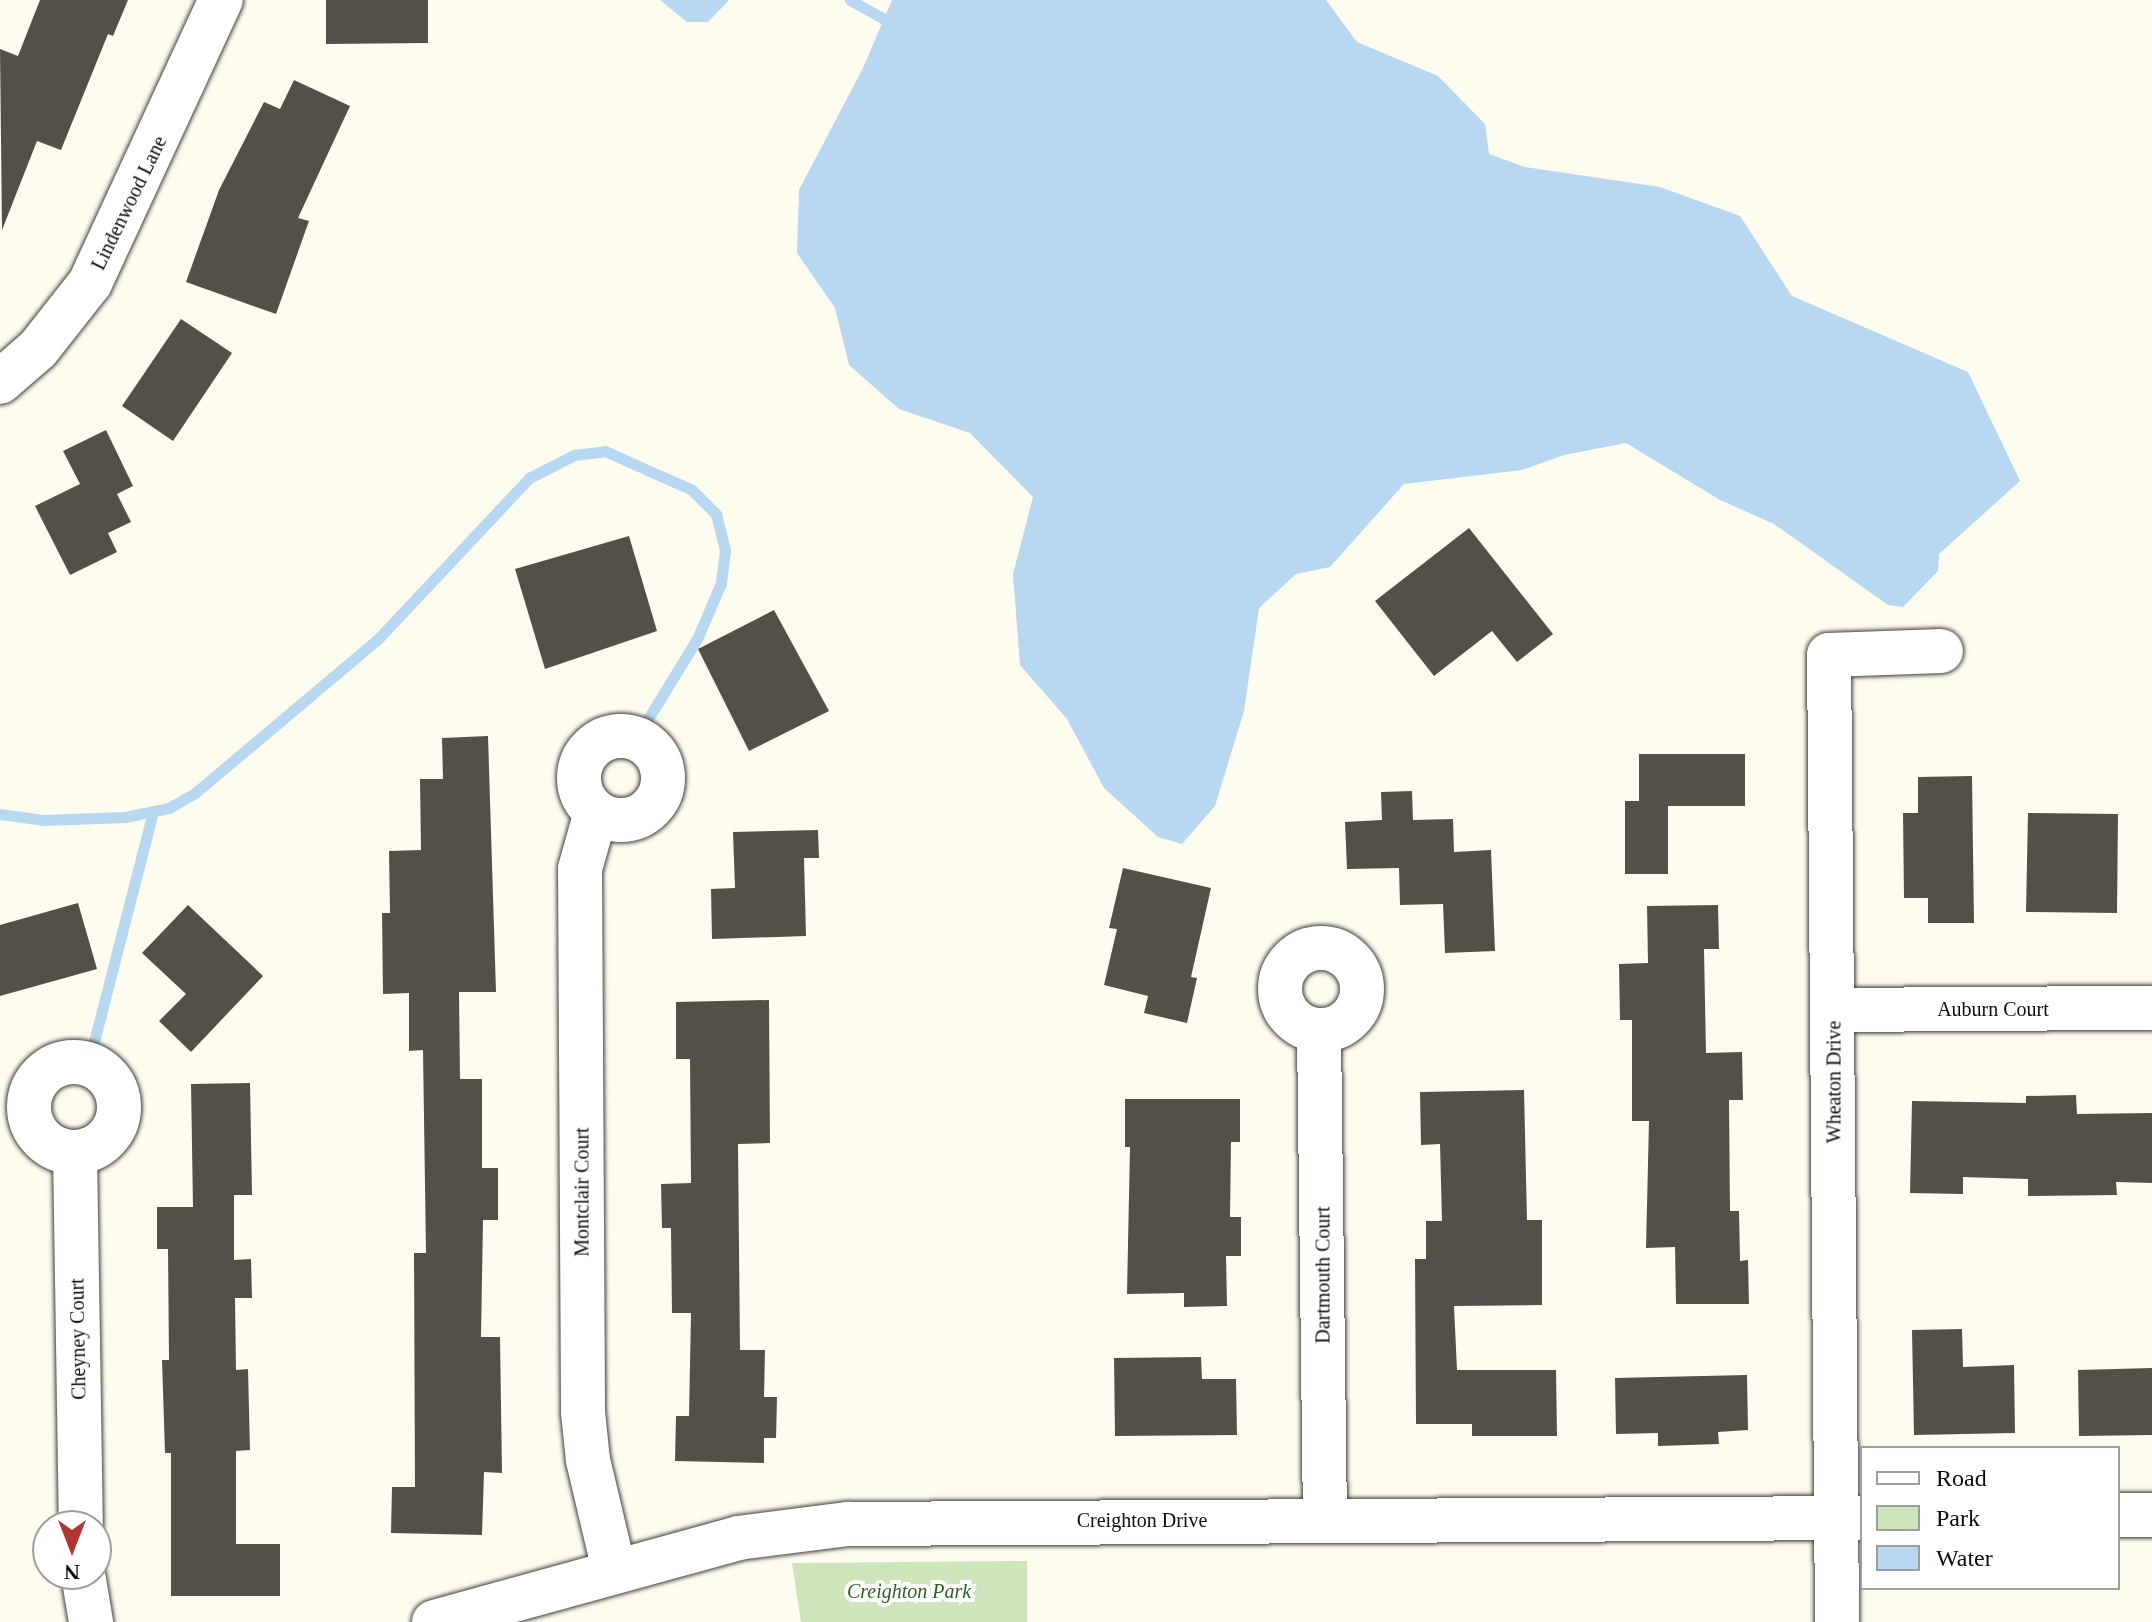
<!DOCTYPE html>
<style>
body{margin:0}
#map{position:relative;width:2152px;height:1622px;overflow:hidden;background:#fdfcef;font-family:Georgia,serif}
div>[style]{position:absolute}
.green>*{inset:0;background:#cee5bb}
.water>*{inset:0;background:#b8d7f0}
.stream>*{height:11px;margin:-5.5px;padding:0 5.5px;transform-origin:5.5px;border-radius:5.5px;background:#b8d7f0}
.building>*{inset:0;background:#554f4a}
.roads{filter:drop-shadow(0 0 2px #404040) drop-shadow(0 0 2px #404040)}
.minor>*{height:44px;margin:-22px;padding:0 22px;transform-origin:22px;border-radius:22px;background:#fff}
.minor>.ring{margin:-22px;padding:0;box-sizing:content-box;background:none;border:44px solid #fff;border-radius:50%}
span{translate:-50% -50%;white-space:nowrap;text-align:center;line-height:1.15;-webkit-text-stroke:8px #fff;paint-order:stroke}
.street-label{font-size:20px;color:#0d0d0d}
.park-label{font-size:20px;color:#2c5f23;font-style:italic}
.legend{position:absolute;left:1860px;top:1446px;width:260px;height:144px;box-sizing:border-box;background:#fff;border:2px solid #9e9e9e;margin:0;padding:10px 14px;list-style:none;font-size:24px;color:#0d0d0d}
.legend li{display:flex;align-items:center;gap:16px;height:40px}
.legend b{width:40px;border:2px solid #9e9e9e}
.north{position:absolute;left:32px;top:1510px;width:80px;height:80px;box-sizing:border-box;background:#fff;border:2px solid #9e9e9e;border-radius:50%;rotate:180deg;font-size:22px;font-weight:700;line-height:32px;text-align:center;color:#0d0d0d}
.north::after{content:'';display:block;margin:auto;width:28px;height:36px;background:#b03432;clip-path:polygon(50% 0,100% 100%,50% 72%,0 100%)}
</style>
<div id="map">
<div class="green">
<i style="clip-path:polygon(1027px 1561px,1027px 1622px,801px 1622px,792px 1563px)"></i>
</div>
<div class="water">
<i style="clip-path:polygon(660px 0,729px 0,708px 22px,687px 22px)"></i>
<i style="clip-path:polygon(892px 0,1326px 0,1357px 42px,1438px 76px,1485px 124px,1489px 154px,1525px 167px,1660px 187px,1740px 216px,1792px 296px,1968px 372px,2020px 481px,1939px 554px,1938px 571px,1903px 607px,1888px 605px,1774px 524px,1720px 500px,1626px 443px,1564px 455px,1522px 470px,1404px 484px,1330px 567px,1296px 574px,1259px 608px,1244px 711px,1215px 806px,1182px 844px,1158px 837px,1104px 788px,1067px 719px,1020px 665px,1013px 574px,1033px 497px,970px 433px,899px 409px,849px 365px,835px 308px,797px 253px,799px 190px,863px 68px)"></i>
</div>
<div class="stream">
<i style="left:850px;top:0;width:51px;rotate:29.1deg"></i>
<i style="left:0;top:814px;width:43px;rotate:7.9deg"></i>
<i style="left:43px;top:820px;width:82px;rotate:-2.1deg"></i>
<i style="left:125px;top:817px;width:45px;rotate:-11.6deg"></i>
<i style="left:169px;top:808px;width:30px;rotate:-30deg"></i>
<i style="left:195px;top:793px;width:238px;rotate:-40.1deg"></i>
<i style="left:377px;top:640px;width:222px;rotate:-46.8deg"></i>
<i style="left:529px;top:478px;width:51px;rotate:-27.1deg"></i>
<i style="left:574px;top:455px;width:31px;rotate:-7deg"></i>
<i style="left:605px;top:451px;width:95px;rotate:24.1deg"></i>
<i style="left:692px;top:490px;width:34px;rotate:45deg"></i>
<i style="left:716px;top:514px;width:37px;rotate:76deg"></i>
<i style="left:725px;top:550px;width:33px;rotate:97deg"></i>
<i style="left:721px;top:583px;width:61px;rotate:113.2deg"></i>
<i style="left:697px;top:639px;width:116px;rotate:121.6deg"></i>
<i style="left:88px;top:1065px;width:262px;rotate:-75.6deg"></i>
</div>
<div class="building">
<i style="clip-path:polygon(40px 0,128px 0,113px 36px,108px 34px,61px 150px,37px 141px,2px 230px,0 49px,18px 56px)"></i>
<i style="clip-path:polygon(326px 0,428px 0,428px 43px,326px 44px)"></i>
<i style="clip-path:polygon(294px 80px,350px 106px,298px 218px,309px 221px,276px 314px,186px 282px,219px 190px,264px 102px,280px 109px)"></i>
<i style="clip-path:polygon(181px 319px,232px 353px,173px 441px,122px 406px)"></i>
<i style="clip-path:polygon(106px 430px,133px 486px,117px 494px,131px 522px,108px 533px,117px 552px,70px 575px,35px 506px,80px 484px,63px 451px)"></i>
<i style="clip-path:polygon(1469px 528px,1553px 634px,1517px 662px,1492px 631px,1434px 676px,1375px 601px)"></i>
<i style="clip-path:polygon(629px 536px,657px 631px,545px 669px,515px 569px)"></i>
<i style="clip-path:polygon(774px 610px,829px 711px,749px 751px,698px 649px)"></i>
<i style="clip-path:polygon(488px 736px,496px 992px,459px 992px,460px 1079px,482px 1079px,482px 1168px,498px 1168px,498px 1220px,483px 1220px,481px 1337px,500px 1337px,502px 1473px,484px 1472px,482px 1535px,391px 1533px,392px 1487px,415px 1487px,414px 1253px,426px 1253px,423px 1050px,409px 1051px,409px 993px,383px 994px,382px 913px,390px 913px,389px 851px,421px 850px,420px 779px,443px 779px,442px 738px)"></i>
<i style="clip-path:polygon(1639px 754px,1745px 754px,1745px 806px,1668px 806px,1668px 874px,1625px 874px,1625px 801px,1639px 801px)"></i>
<i style="clip-path:polygon(1972px 776px,1974px 923px,1928px 923px,1928px 898px,1904px 898px,1903px 813px,1918px 813px,1918px 777px)"></i>
<i style="clip-path:polygon(1412px 791px,1413px 820px,1453px 819px,1454px 852px,1491px 850px,1495px 951px,1445px 953px,1443px 904px,1400px 905px,1399px 868px,1347px 869px,1345px 822px,1382px 820px,1381px 792px)"></i>
<i style="clip-path:polygon(2028px 813px,2118px 814px,2117px 913px,2026px 912px)"></i>
<i style="clip-path:polygon(818px 830px,819px 858px,804px 858px,806px 936px,712px 939px,711px 889px,735px 888px,733px 832px)"></i>
<i style="clip-path:polygon(1123px 868px,1211px 888px,1191px 977px,1197px 978px,1187px 1023px,1144px 1013px,1148px 996px,1104px 985px,1117px 929px,1109px 928px)"></i>
<i style="clip-path:polygon(78px 903px,97px 969px,0 996px,0 925px)"></i>
<i style="clip-path:polygon(188px 905px,263px 976px,191px 1052px,159px 1021px,186px 994px,142px 953px)"></i>
<i style="clip-path:polygon(1718px 905px,1719px 949px,1704px 949px,1706px 1053px,1742px 1052px,1743px 1100px,1729px 1100px,1730px 1211px,1739px 1211px,1740px 1261px,1748px 1260px,1749px 1304px,1676px 1304px,1675px 1247px,1646px 1248px,1649px 1121px,1632px 1121px,1632px 1020px,1620px 1020px,1619px 964px,1648px 963px,1647px 906px)"></i>
<i style="clip-path:polygon(769px 1000px,770px 1143px,738px 1144px,740px 1350px,765px 1350px,764px 1397px,777px 1397px,776px 1438px,764px 1438px,764px 1463px,675px 1461px,676px 1416px,689px 1416px,691px 1313px,672px 1313px,671px 1228px,662px 1228px,661px 1184px,691px 1183px,690px 1059px,676px 1059px,676px 1002px)"></i>
<i style="clip-path:polygon(250px 1083px,252px 1195px,234px 1195px,234px 1260px,251px 1259px,252px 1298px,235px 1298px,236px 1370px,248px 1369px,250px 1450px,236px 1451px,236px 1544px,280px 1544px,280px 1596px,171px 1596px,171px 1453px,165px 1453px,162px 1360px,169px 1360px,168px 1249px,157px 1249px,157px 1207px,193px 1207px,191px 1084px)"></i>
<i style="clip-path:polygon(1524px 1090px,1527px 1220px,1542px 1220px,1542px 1305px,1454px 1306px,1457px 1370px,1556px 1370px,1557px 1436px,1472px 1436px,1472px 1424px,1416px 1424px,1415px 1259px,1426px 1259px,1426px 1221px,1442px 1221px,1440px 1144px,1421px 1145px,1420px 1092px)"></i>
<i style="clip-path:polygon(2076px 1095px,2077px 1114px,2152px 1113px,2152px 1183px,2116px 1182px,2117px 1195px,2028px 1196px,2028px 1179px,1963px 1177px,1963px 1194px,1910px 1193px,1912px 1101px,2026px 1103px,2026px 1096px)"></i>
<i style="clip-path:polygon(1125px 1099px,1240px 1099px,1240px 1142px,1231px 1142px,1230px 1217px,1241px 1217px,1241px 1256px,1226px 1256px,1227px 1306px,1184px 1307px,1184px 1293px,1127px 1294px,1130px 1147px,1125px 1147px)"></i>
<i style="clip-path:polygon(1962px 1329px,1963px 1367px,2014px 1365px,2015px 1433px,1914px 1435px,1912px 1330px)"></i>
<i style="clip-path:polygon(1201px 1357px,1202px 1379px,1236px 1379px,1237px 1435px,1115px 1436px,1114px 1358px)"></i>
<i style="clip-path:polygon(2152px 1368px,2152px 1435px,2079px 1436px,2078px 1370px)"></i>
<i style="clip-path:polygon(1747px 1375px,1748px 1430px,1718px 1432px,1719px 1444px,1658px 1446px,1658px 1433px,1616px 1434px,1615px 1378px)"></i>
</div>
<div class="roads">
<div class="minor">
<i style="left:0;top:382px;width:50px;rotate:-41deg"></i>
<i style="left:38px;top:349px;width:84px;rotate:-51.8deg"></i>
<i style="left:90px;top:283px;width:312px;rotate:-65.2deg"></i>
<i class="ring" style="left:579px;top:736px;width:40px;height:40px"></i>
<i style="left:596px;top:812px;width:59px;rotate:105.7deg"></i>
<i style="left:580px;top:869px;width:543px;rotate:89.68deg"></i>
<i style="left:583px;top:1412px;width:48px;rotate:84.1deg"></i>
<i style="left:588px;top:1460px;width:113px;rotate:76.7deg"></i>
<i class="ring" style="left:1280px;top:948px;width:38px;height:38px"></i>
<i style="left:1834px;top:1010px;width:318px;rotate:-0.4deg"></i>
<i style="left:1319px;top:1030px;width:490px;rotate:89.3deg"></i>
<i class="ring" style="left:29px;top:1062px;width:46px;height:46px"></i>
<i style="left:75px;top:1152px;width:374px;rotate:89.1deg"></i>
<i style="left:2118px;top:1515px;width:34px"></i>
<i style="left:83px;top:1574px;width:49px;rotate:80.5deg"></i>
<i style="left:434px;top:1622px;width:315px;rotate:-15.4deg"></i>
<i style="left:738px;top:1538px;width:111px;rotate:-7.3deg"></i>
<i style="left:848px;top:1524px;width:1014px;rotate:-0.34deg"></i>
<i style="left:1837px;top:1622px;width:967px;rotate:-90.47deg"></i>
<i style="left:1829px;top:655px;width:112px;rotate:-2deg"></i>
</div>
</div>
<div class="street-label">
<span style="left:129px;top:203px;rotate:-64deg">Lindenwood Lane</span>
<span style="left:1993px;top:1009px">Auburn Court</span>
<span style="left:1834px;top:1082px;rotate:-90deg">Wheaton Drive</span>
<span style="left:582px;top:1192px;rotate:-90deg">Montclair Court</span>
<span style="left:1323px;top:1275px;rotate:-90deg">Dartmouth Court</span>
<span style="left:78px;top:1339px;rotate:-91deg">Cheyney Court</span>
<span style="left:1142px;top:1520px">Creighton Drive</span>
</div>
<div class="park-label">
<span style="left:909px;top:1591px">Creighton Park</span>
</div>
<ul class="legend">
<li><b style="height:10px;background:#fff"></b>Road</li>
<li><b style="height:22px;background:#cee5bb"></b>Park</li>
<li><b style="height:22px;background:#b8d7f0"></b>Water</li>
</ul>
<div class="north">N</div>
</div>
